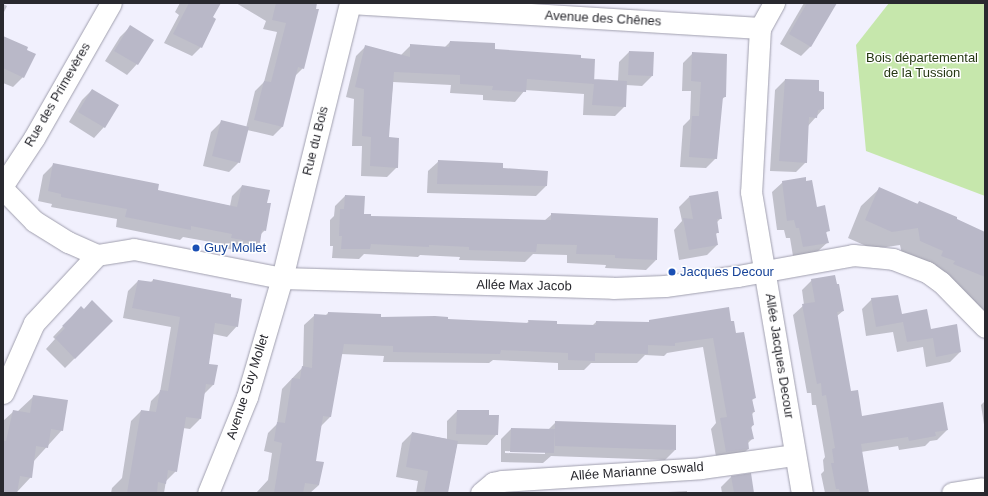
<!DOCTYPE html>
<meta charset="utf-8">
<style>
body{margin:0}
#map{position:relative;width:988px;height:496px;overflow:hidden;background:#f1f0fd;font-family:Helvetica,sans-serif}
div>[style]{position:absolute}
.green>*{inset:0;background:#c6e7ac}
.shadow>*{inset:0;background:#0003}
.building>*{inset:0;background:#b9b8c8}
.roads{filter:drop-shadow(0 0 1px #a09fae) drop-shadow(0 0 1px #a09fae)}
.minor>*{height:21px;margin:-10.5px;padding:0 10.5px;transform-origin:10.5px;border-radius:10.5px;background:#fff}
.dots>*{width:11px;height:11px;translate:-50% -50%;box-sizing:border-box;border:2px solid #fff;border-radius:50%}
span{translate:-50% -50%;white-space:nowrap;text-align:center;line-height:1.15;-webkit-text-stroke:3px #fff;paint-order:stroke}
.street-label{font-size:13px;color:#29292f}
.park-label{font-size:13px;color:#253712}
.transit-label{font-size:13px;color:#164399}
.left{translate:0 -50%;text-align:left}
.frame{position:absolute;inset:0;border:4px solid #29292f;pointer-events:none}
</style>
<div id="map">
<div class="green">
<i style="clip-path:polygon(889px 3px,985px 3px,985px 196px,866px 151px,856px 45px)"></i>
</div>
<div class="shadow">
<i style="clip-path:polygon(180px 3px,220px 3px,211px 17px,201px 47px,192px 56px,164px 43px,179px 15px,175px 12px)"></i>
<i style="clip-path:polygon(236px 3px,316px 3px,303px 68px,294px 77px,282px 127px,273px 136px,247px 130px,239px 162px,229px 172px,203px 166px,211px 132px,221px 122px,246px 128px,255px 91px,264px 82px,277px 32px,263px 29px,266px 21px)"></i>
<i style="clip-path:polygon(804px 3px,836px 3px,811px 46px,801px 56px,780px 44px)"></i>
<i style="clip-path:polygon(3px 4px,7px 6px,3px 14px)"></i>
<i style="clip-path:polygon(130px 27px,152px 41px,137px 64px,127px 75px,105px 61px,120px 37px)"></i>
<i style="clip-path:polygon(450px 42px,494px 50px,580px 59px,593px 82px,618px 81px,619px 62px,629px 52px,652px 76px,642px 86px,626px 85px,625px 106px,615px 116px,583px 115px,584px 94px,525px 90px,515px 102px,483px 100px,483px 95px,450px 93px,451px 85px,393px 82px,388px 138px,397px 167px,387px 177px,361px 176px,362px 146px,352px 146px,354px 99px,346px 97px,356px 56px,366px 46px,401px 55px,411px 45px,445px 47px)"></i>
<i style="clip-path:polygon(3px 49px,26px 51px,23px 77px,13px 87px,3px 83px)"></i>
<i style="clip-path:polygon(693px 53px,725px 97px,722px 99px,716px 158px,706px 168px,680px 167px,683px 126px,690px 119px,691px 91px,682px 91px,683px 63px)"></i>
<i style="clip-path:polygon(785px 80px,818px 92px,823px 109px,808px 126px,806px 162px,796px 172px,770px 171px,775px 90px)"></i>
<i style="clip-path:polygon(92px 90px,104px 127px,94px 138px,69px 122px,82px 100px)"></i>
<i style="clip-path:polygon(439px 161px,502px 169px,546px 186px,536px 196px,427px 193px,428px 171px)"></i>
<i style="clip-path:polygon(53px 165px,157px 191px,230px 206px,232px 196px,242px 186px,266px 204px,265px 230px,260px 235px,259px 242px,249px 252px,222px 248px,222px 244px,183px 237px,180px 240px,116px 227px,117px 219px,51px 207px,52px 204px,38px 201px,43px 175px)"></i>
<i style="clip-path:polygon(783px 182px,816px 208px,828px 230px,826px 233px,828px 242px,817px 252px,793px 256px,790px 238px,786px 238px,784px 230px,777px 230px,772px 192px)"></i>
<i style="clip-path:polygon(879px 189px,916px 205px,919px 202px,985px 233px,985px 321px,903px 259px,900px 245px,873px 249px,848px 238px,861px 206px)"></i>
<i style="clip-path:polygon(345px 196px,363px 215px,370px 217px,544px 221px,552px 214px,656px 260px,646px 270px,605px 268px,606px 265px,567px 263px,567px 255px,533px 254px,525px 262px,459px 260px,460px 257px,420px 255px,418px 257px,364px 254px,359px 259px,332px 258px,333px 246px,330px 246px,330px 220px,334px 216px,335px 206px)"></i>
<i style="clip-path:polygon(689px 197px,721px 218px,716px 223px,718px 232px,715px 235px,717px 245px,707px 255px,679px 260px,674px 230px,682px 221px,679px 207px)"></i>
<i style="clip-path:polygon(153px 280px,237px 326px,227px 337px,213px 334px,208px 365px,216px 366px,213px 385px,203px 395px,200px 419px,190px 429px,183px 428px,176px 471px,166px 481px,164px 493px,111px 493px,112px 488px,122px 478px,131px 421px,141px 411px,149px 412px,151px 401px,160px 392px,171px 327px,123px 318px,128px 291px,138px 281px,150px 283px)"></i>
<i style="clip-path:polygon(812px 280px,843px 311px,837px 316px,850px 392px,862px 417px,947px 430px,937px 440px,930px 441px,925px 446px,899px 450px,898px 446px,861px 452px,868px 493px,825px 493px,821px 474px,824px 471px,823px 460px,825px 457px,816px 405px,812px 405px,811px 393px,807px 393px,793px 315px,804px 305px,802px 290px)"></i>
<i style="clip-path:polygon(872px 299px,930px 330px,960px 352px,950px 362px,926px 367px,923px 347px,897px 352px,893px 332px,866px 336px,862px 309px)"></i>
<i style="clip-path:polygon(328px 313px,380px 318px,526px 324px,529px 321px,556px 325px,592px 326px,596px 322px,730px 322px,755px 398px,752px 400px,754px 412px,751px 415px,753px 425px,751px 428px,752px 439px,747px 444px,748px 449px,738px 459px,717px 462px,711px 429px,716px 423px,703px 347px,667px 353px,664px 356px,645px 355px,637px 363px,591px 363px,584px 370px,558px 370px,558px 363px,493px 360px,489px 363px,383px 362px,384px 356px,341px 354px,330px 417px,320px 427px,315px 462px,319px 485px,310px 493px,256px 493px,268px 480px,272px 453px,264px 451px,268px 433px,277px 424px,282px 389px,303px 367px,304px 325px,315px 315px,325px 316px)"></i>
<i style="clip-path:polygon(71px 318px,112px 321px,65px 368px,46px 349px,55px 339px,53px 337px)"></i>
<i style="clip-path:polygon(34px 396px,62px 430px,33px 462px,31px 477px,16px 493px,3px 493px,3px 421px,13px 412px,17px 412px)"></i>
<i style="clip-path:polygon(985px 401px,985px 431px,981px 405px)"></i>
<i style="clip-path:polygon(457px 411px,497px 434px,487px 445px,457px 444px,447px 493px,416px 493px,418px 481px,396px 477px,402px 443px,412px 433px,447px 439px,447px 421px)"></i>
<i style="clip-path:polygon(evenodd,556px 422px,675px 450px,665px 460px,551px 456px,543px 463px,501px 462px,501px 439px,511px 429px,548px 430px,556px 422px,505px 451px,545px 452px,545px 454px,505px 453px,505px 451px)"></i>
<i style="clip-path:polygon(750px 474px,753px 493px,722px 493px,721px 487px,731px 477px)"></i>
<i style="clip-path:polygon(687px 491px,687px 493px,648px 493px)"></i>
</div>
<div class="building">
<i style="clip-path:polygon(189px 3px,221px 3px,213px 17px,216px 19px,202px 48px,173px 34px)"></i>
<i style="clip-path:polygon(276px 3px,317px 3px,316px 9px,319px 9px,304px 69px,298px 67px,283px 127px,254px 120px,264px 81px,271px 82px,286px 23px,272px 20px)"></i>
<i style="clip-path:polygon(807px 3px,837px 3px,811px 47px,789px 34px)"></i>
<i style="clip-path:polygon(130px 25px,154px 40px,138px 65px,114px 51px)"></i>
<i style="clip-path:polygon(3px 36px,28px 47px,27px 50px,36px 54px,24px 78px,3px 68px)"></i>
<i style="clip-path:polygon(450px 41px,495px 43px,495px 49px,581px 55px,581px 58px,595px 59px,594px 84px,594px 79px,627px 81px,626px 107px,592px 105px,594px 84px,527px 79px,526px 92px,492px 90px,493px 86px,460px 84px,460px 75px,394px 72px,389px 137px,399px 138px,398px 168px,370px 166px,371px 137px,362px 136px,364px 89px,355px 87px,365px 45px,410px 57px,410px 44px,449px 47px)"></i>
<i style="clip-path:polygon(629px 51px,654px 52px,653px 76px,628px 75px)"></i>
<i style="clip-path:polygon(692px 52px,727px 54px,726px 97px,723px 97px,717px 159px,689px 157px,692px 116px,699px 116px,701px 82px,691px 81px)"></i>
<i style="clip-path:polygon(785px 79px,819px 80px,819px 91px,824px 92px,824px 109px,818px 110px,817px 118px,809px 117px,807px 163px,779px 161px)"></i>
<i style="clip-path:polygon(92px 89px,119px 105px,105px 128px,78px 112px)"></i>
<i style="clip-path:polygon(221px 120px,249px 127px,240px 163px,212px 156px)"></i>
<i style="clip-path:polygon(438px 160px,503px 163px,503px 168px,548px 171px,547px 186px,437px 184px)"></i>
<i style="clip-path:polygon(53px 163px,159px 184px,158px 190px,237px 207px,242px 185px,270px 190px,267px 203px,271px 203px,266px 231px,262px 230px,260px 243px,231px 238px,232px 234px,191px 226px,191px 230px,125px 217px,127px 209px,61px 197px,61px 194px,48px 191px)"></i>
<i style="clip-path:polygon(806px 177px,806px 181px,812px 180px,817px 207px,825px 205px,830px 231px,826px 232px,829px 243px,803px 247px,799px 228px,796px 228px,794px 220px,787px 221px,782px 181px)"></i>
<i style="clip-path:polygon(879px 187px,918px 204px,919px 201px,957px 217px,957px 219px,985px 232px,985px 277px,953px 264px,955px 261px,941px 256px,943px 251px,920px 241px,918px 228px,892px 232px,865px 220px)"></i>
<i style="clip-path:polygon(718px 191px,722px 219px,717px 219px,719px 233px,716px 233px,718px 245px,689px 250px,683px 218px,693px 219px,689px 196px)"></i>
<i style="clip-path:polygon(345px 195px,365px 196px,364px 214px,371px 214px,371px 216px,551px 220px,551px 213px,658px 218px,657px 260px,615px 258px,615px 255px,576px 254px,577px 245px,537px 244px,536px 252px,469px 250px,469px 247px,429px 245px,429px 247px,371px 244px,370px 249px,341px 249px,342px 236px,339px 236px,340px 209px,344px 209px)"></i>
<i style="clip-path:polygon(835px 275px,837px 284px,839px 284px,844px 311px,837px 312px,851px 391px,858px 390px,862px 416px,943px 402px,948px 430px,935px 432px,936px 436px,909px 441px,908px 437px,861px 444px,869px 493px,840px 493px,839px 489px,836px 489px,831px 463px,834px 463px,832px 449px,835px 448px,826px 395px,822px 396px,821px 383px,817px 384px,802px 304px,815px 302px,811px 279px)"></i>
<i style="clip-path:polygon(153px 279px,231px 294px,231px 297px,242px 299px,238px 327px,215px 323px,209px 364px,218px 365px,214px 385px,206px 384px,201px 419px,186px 417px,177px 472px,168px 470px,166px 484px,158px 482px,157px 493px,127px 493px,141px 410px,156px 412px,160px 390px,168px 391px,180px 317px,132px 308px,138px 280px,153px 282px)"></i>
<i style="clip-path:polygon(898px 295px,902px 314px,927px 309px,931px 329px,957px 324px,961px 352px,936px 357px,933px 338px,907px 342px,903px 322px,876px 327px,871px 298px)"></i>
<i style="clip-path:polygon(92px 300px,113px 321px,75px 359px,55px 338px,65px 328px,62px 326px,72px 316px,81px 306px,84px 309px)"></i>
<i style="clip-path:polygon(729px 307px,731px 321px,734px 321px,736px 333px,744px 332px,756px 398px,752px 399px,755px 412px,752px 412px,754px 425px,751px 426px,754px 439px,748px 440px,749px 449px,726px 452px,720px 418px,727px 417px,713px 338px,675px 343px,675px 346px,648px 345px,648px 354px,595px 353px,595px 361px,568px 360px,568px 353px,501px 350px,500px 354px,393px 352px,393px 346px,344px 344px,331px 417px,323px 416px,316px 461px,324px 462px,319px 485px,305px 483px,303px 493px,274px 493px,282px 443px,274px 441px,277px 422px,285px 423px,292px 378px,300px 379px,302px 366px,312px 368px,314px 314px,328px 315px,328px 312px,381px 314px,381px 317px,435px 316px,448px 317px,448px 319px,529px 323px,528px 320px,557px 321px,557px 324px,596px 325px,596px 321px,649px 322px,649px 320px)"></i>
<i style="clip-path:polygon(33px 395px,68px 400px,63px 431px,51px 429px,48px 448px,36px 446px,32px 478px,20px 476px,17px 493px,3px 493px,3px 441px,6px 441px,13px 410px,30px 413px)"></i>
<i style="clip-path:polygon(457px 410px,489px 410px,489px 415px,499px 415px,498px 435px,456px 434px)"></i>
<i style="clip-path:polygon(555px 421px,676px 425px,676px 450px,555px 446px)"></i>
<i style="clip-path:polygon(511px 428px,555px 429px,554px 453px,510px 452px)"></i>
<i style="clip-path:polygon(412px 432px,458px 441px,448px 493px,424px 493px,428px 471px,406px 467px)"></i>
<i style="clip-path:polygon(751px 473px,754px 493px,734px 493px,731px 476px)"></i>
</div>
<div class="roads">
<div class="minor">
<i style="left:350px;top:3px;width:411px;rotate:3.5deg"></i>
<i style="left:774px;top:3px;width:29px;rotate:119deg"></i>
<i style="left:760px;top:28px;width:164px;rotate:93.1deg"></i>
<i style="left:751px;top:192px;width:305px;rotate:80.4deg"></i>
<i style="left:3px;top:185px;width:56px;rotate:-56.6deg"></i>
<i style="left:34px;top:138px;width:155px;rotate:-60.3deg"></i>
<i style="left:3px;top:189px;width:45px;rotate:45.9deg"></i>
<i style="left:34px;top:221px;width:40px;rotate:32deg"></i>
<i style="left:68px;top:242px;width:32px;rotate:24deg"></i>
<i style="left:97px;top:255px;width:37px;rotate:-9deg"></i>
<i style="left:134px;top:249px;width:151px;rotate:11.1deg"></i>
<i style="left:282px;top:278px;width:331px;rotate:1.7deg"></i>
<i style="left:613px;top:288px;width:52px;rotate:-2.2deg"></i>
<i style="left:665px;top:286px;width:74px;rotate:-7.8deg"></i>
<i style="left:738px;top:276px;width:117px;rotate:-10.3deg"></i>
<i style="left:853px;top:255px;width:22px;rotate:5deg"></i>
<i style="left:875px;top:257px;width:18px;rotate:6deg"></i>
<i style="left:893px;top:259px;width:36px;rotate:21deg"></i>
<i style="left:927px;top:272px;width:17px;rotate:36deg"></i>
<i style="left:941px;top:282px;width:63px;rotate:45.6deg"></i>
<i style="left:3px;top:393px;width:77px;rotate:-66.1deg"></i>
<i style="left:34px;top:323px;width:93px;rotate:-47.2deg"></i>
<i style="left:208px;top:493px;width:104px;rotate:-67.9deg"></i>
<i style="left:247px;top:397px;width:124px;rotate:-73.6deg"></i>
<i style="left:282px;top:278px;width:283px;rotate:-76.1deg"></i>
<i style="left:481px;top:493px;width:16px;rotate:-40deg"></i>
<i style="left:493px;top:483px;width:9px;rotate:-13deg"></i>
<i style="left:502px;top:481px;width:199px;rotate:-3.7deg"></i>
<i style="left:701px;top:468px;width:95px;rotate:-7.9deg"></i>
<i style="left:952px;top:493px;width:30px;rotate:-9deg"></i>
</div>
</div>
<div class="dots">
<i style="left:196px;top:248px;background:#1a4fb4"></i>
<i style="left:672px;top:272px;background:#1a4fb4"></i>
</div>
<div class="street-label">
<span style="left:603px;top:19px;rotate:3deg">Avenue des Chênes</span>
<span style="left:58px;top:95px;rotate:-60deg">Rue des Primevères</span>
<span style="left:316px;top:141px;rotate:-76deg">Rue du Bois</span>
<span style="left:524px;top:286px;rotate:1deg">Allée Max Jacob</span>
<span style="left:779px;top:356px;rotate:81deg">Allée Jacques Decour</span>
<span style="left:248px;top:387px;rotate:-72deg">Avenue Guy Mollet</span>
<span style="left:637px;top:472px;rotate:-4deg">Allée Marianne Oswald</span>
</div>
<div class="park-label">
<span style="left:922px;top:66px">Bois départemental<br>de la Tussion</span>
</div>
<div class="transit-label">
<span class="left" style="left:204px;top:248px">Guy Mollet</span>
<span class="left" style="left:680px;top:272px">Jacques Decour</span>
</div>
<div class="frame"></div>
</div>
